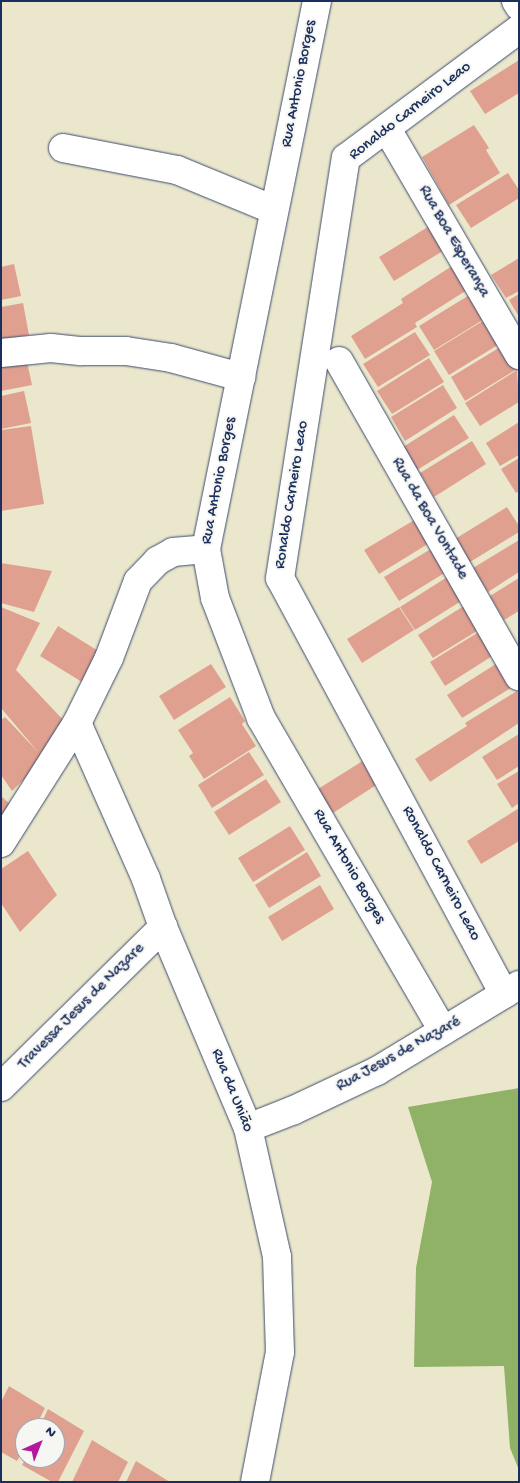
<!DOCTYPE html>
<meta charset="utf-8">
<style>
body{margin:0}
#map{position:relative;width:520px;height:1483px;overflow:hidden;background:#ebe7cc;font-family:"Gochi Hand",sans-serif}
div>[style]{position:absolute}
.forest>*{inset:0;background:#8fb266}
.building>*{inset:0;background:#e0a08f}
.roads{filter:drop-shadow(0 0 1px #3a4b6e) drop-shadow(0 0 1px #3a4b6e)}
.minor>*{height:28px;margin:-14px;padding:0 14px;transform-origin:14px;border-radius:14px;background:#fff}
.tertiary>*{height:28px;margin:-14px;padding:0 14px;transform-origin:14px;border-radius:14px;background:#fff}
span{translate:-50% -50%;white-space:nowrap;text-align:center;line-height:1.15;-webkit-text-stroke:4px #f6f6f2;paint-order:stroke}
.street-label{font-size:16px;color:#1b2f5e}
.frame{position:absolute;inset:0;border:2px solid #1b2f5e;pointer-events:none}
.north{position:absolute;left:15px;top:1418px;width:50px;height:50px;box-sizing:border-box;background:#f6f6f2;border:1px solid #9ea6b7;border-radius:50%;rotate:44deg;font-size:14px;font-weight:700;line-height:20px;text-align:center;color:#1b2f5e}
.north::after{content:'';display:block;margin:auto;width:18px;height:22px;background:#b5179e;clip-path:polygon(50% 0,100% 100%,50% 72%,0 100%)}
</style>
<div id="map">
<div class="forest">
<i style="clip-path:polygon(519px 1088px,519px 1470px,510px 1448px,504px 1366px,414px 1367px,416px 1268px,432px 1182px,408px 1107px)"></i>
</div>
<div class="building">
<i style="clip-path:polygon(519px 60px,519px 93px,485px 114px,470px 91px)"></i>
<i style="clip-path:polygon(474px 125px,489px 148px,486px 150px,500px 173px,449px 205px,422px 157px)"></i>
<i style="clip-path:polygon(508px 173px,519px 190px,519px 198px,471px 228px,456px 205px)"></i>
<i style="clip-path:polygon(431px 225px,446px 249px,394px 281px,379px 257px)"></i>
<i style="clip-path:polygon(519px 258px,519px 291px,506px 298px,491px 275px)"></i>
<i style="clip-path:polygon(14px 264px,21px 296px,1px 300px,1px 267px)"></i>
<i style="clip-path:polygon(452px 266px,467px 290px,415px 323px,417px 327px,365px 359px,351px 336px,403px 303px,401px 299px)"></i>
<i style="clip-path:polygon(471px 294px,486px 318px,434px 350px,419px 326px)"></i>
<i style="clip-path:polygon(519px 294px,519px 317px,509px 300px)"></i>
<i style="clip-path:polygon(23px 303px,29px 335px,1px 340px,1px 307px)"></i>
<i style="clip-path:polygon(486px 319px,501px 343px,449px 375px,434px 351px)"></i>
<i style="clip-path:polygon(415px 332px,430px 355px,378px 387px,363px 364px)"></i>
<i style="clip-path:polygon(502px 346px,517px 369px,465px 401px,451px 377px)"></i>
<i style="clip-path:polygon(25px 353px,32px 385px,1px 391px,1px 358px)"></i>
<i style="clip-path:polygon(429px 358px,444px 382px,392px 414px,377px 391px)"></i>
<i style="clip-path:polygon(517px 370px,519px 402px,480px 426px,465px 403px)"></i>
<i style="clip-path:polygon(443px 385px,457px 408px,405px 441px,391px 417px)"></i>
<i style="clip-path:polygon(24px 391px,31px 423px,1px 429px,1px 396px)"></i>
<i style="clip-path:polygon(454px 415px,469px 438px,417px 470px,403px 447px)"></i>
<i style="clip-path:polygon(519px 422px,519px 455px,500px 466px,486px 443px)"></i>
<i style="clip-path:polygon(31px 426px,44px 504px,1px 511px,1px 430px)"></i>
<i style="clip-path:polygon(472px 441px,486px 464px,434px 497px,420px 473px)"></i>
<i style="clip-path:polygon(519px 458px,519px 491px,516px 493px,501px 469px)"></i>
<i style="clip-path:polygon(507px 507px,519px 526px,519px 532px,470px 562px,455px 539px)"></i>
<i style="clip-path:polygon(416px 519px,431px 542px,379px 574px,364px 550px)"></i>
<i style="clip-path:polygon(519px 540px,519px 572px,488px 592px,473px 568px)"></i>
<i style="clip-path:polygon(436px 546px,451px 569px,399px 601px,384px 577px)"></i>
<i style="clip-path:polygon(1px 563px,52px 571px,34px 612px,1px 603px)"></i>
<i style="clip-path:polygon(452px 574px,466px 598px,415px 630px,400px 607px)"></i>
<i style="clip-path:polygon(519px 578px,519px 611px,504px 620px,490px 596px)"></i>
<i style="clip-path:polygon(470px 602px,485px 626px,433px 658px,418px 635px)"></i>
<i style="clip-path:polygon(1px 607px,40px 623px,16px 670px,67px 724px,45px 759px,12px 791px,1px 775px,1px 720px,5px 717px,39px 753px,1px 708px)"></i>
<i style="clip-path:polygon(399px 607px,414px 630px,362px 663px,347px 639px)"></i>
<i style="clip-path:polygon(58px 626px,108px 657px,90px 687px,40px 656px)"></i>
<i style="clip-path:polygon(482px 630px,497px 653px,445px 686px,430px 662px)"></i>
<i style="clip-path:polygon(499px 662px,514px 686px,462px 718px,447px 695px)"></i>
<i style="clip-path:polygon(211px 664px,226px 687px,174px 720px,159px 696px)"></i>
<i style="clip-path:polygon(517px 691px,519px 695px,519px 723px,430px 782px,415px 759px,467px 726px,465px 723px)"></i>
<i style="clip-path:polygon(230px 697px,245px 721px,242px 724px,256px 746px,204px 779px,189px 756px,193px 753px,178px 730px)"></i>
<i style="clip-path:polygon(519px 734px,519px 766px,497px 780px,482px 757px)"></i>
<i style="clip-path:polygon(249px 752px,264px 775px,212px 808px,198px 785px)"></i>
<i style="clip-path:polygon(369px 757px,384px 780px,333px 813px,318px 789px)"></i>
<i style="clip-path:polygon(519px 771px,519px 803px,512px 808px,497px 784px)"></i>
<i style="clip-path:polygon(266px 779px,281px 802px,229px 835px,214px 812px)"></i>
<i style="clip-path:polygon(1px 796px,11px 805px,1px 815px)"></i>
<i style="clip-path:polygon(519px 808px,519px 841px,481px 864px,467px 841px)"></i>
<i style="clip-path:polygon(290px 826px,305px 850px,253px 882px,238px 858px)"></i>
<i style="clip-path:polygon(28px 851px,57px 895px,20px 932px,1px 903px,1px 869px)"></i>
<i style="clip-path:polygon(307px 852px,321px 876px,269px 908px,255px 885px)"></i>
<i style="clip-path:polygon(320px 885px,334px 909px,282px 941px,268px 917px)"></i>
<i style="clip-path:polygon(9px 1386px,45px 1408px,35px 1428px,25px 1428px,25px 1447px,17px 1461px,1px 1452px,1px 1402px)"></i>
<i style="clip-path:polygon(48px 1409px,84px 1431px,58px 1482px,52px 1482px,22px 1465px,26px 1458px,55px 1458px,55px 1428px,39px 1428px)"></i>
<i style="clip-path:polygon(92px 1440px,128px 1462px,118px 1482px,72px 1482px)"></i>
<i style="clip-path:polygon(136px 1461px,170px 1482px,126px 1482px)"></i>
</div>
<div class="roads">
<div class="minor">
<i style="left:317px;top:1px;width:559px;rotate:101.45deg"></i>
<i style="left:206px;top:549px;width:50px;rotate:79.6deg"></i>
<i style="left:215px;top:598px;width:129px;rotate:69deg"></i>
<i style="left:261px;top:718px;width:362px;rotate:59.8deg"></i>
<i style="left:387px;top:129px;width:262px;rotate:59.7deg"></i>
<i style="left:63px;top:148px;width:116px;rotate:10.9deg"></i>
<i style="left:177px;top:170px;width:105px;rotate:22.4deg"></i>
<i style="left:1px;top:353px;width:50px;rotate:-5.7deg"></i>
<i style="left:51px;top:348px;width:31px;rotate:6deg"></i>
<i style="left:82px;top:351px;width:44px"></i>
<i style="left:126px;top:351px;width:46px;rotate:8.8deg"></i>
<i style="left:171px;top:358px;width:73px;rotate:15.2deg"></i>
<i style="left:339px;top:361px;width:363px;rotate:60.3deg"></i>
<i style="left:77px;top:723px;width:171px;rotate:66.1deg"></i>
<i style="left:146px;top:879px;width:51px;rotate:70.5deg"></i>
<i style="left:163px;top:927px;width:218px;rotate:67.1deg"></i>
<i style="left:248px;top:1128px;width:132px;rotate:77.3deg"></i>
<i style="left:277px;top:1257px;width:95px;rotate:88.2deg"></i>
<i style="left:280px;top:1352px;width:132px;rotate:100.9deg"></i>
<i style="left:1px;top:843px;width:142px;rotate:-57.7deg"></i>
<i style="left:77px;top:723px;width:72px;rotate:-63.8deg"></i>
<i style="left:109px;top:658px;width:82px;rotate:-69.4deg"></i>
<i style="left:138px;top:581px;width:28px;rotate:-46deg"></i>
<i style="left:157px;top:561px;width:18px;rotate:-29deg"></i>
<i style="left:173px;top:552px;width:33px;rotate:-5deg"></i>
<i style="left:504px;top:994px;width:472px;rotate:-118.3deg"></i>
<i style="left:280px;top:578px;width:425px;rotate:-81.1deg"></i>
<i style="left:346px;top:158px;width:216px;rotate:-36.7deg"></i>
<i style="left:1px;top:1087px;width:228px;rotate:-44.6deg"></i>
<i style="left:248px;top:1128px;width:49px;rotate:-21.4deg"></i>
<i style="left:294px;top:1110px;width:92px;rotate:-25.2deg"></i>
<i style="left:377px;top:1071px;width:166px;rotate:-31.2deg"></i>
</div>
<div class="tertiary">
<i style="left:516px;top:1px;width:6px;rotate:59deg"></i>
</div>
</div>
<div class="street-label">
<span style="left:300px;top:84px;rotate:-79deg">Rua Antonio Borges</span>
<span style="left:411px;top:112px;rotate:-38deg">Ronaldo Carneiro Leao</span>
<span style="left:453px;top:242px;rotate:60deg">Rua Boa Esperança</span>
<span style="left:220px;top:481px;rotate:-79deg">Rua Antonio Borges</span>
<span style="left:293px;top:495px;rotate:-81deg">Ronaldo Carneiro Leao</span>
<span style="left:429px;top:519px;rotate:60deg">Rua da Boa Vontade</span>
<span style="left:348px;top:867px;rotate:60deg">Rua Antonio Borges</span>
<span style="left:440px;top:874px;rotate:62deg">Ronaldo Carneiro Leao</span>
<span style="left:82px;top:1007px;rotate:-45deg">Travessa Jesus de Nazare</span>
<span style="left:399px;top:1055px;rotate:-29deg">Rua Jesus de Nazaré</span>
<span style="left:231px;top:1091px;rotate:68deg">Rua da União</span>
</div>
<div class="frame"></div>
<div class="north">N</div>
</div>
